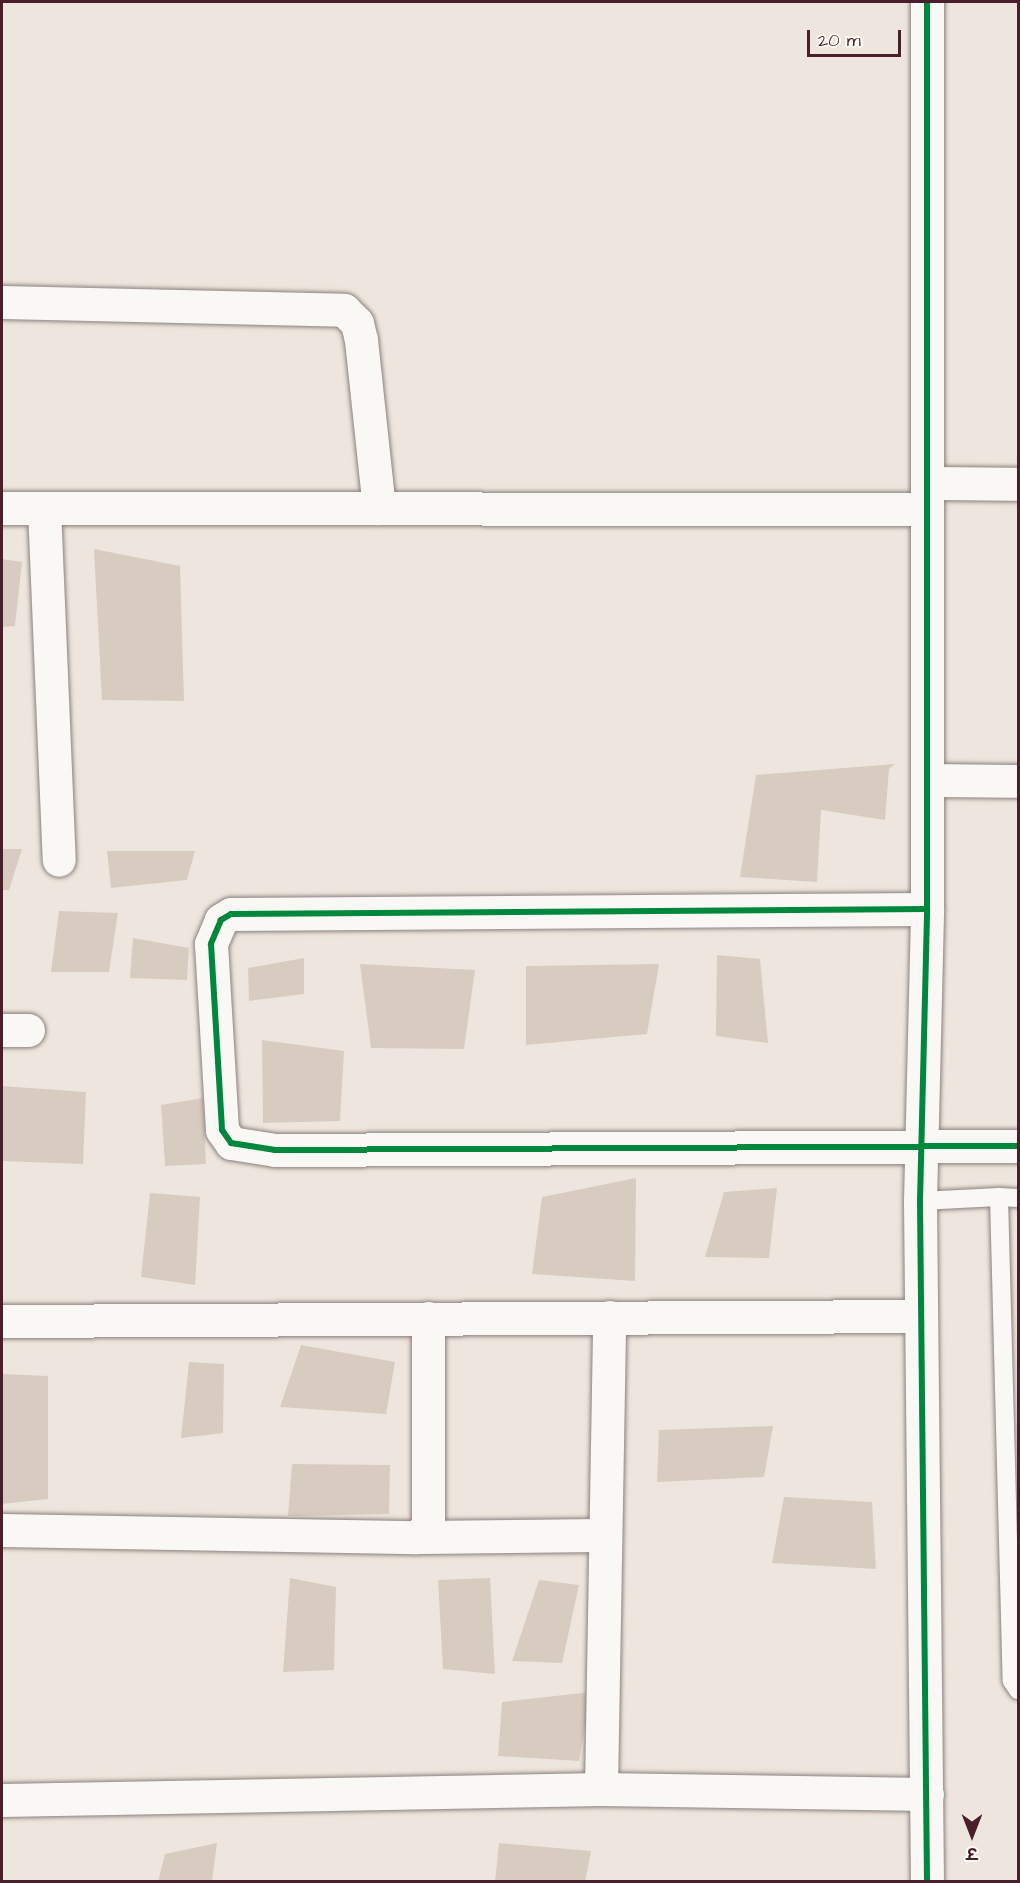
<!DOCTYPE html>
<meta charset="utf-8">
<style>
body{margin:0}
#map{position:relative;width:1020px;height:1883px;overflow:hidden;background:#eee6de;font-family:"Architects Daughter","Playpen Sans Deva",sans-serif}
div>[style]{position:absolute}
.building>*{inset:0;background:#d8ccc1}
.roads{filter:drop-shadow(0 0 2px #8c807f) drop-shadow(0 0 2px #8c807f)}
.lane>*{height:18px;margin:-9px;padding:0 9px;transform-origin:9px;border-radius:9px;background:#f9f8f5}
.street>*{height:33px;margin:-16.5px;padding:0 16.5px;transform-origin:16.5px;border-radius:16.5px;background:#f9f8f5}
.cycleway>*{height:6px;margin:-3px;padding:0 3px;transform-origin:3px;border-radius:3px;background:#00873e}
span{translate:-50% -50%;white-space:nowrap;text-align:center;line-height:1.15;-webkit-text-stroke:5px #fdfcf7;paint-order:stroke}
.frame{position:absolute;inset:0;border:3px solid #4a1f2b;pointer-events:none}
.north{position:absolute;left:942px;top:1805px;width:60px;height:60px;-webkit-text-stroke:4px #fdfcf7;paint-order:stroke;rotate:180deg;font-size:16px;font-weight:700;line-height:24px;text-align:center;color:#4a1f2b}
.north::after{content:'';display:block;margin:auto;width:21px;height:27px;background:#4a1f2b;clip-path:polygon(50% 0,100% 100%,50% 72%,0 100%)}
.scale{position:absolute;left:807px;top:30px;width:94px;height:27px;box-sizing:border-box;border:3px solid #4a1f2b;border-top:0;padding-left:8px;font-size:18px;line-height:21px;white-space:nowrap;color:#4a1f2b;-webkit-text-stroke:4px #fdfcf7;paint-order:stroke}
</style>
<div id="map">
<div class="building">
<i style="clip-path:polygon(94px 549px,180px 566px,184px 701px,102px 700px)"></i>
<i style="clip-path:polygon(2px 559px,22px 562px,15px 626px,2px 627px)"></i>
<i style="clip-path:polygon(895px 764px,889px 769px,885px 820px,821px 810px,817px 882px,740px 877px,756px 775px)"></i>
<i style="clip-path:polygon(2px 849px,22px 849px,9px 890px,2px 890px)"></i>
<i style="clip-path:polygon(107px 851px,195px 851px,187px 880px,111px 888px)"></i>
<i style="clip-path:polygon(59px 911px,118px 913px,109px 972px,51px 972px)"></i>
<i style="clip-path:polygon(133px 938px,189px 948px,187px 980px,130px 978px)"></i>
<i style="clip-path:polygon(717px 955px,760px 959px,768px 1043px,716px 1036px)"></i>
<i style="clip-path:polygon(304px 958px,304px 994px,249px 1001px,248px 968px)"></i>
<i style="clip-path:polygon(360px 964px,475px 970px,464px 1049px,371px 1048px)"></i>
<i style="clip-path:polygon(659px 964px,647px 1034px,526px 1045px,526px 966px)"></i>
<i style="clip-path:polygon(262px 1040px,344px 1051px,340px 1121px,263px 1123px)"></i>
<i style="clip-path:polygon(2px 1086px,86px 1092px,83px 1164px,2px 1161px)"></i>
<i style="clip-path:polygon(203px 1098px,206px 1164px,165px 1166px,161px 1105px)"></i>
<i style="clip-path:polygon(636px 1178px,635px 1281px,532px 1274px,542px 1197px)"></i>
<i style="clip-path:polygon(777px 1188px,769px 1258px,705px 1257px,724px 1192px)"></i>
<i style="clip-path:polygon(150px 1193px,200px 1197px,195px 1285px,141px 1277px)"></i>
<i style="clip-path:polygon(301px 1345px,395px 1362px,386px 1414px,280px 1407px)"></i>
<i style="clip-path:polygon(189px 1362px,224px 1364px,223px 1433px,181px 1438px)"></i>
<i style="clip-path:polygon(2px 1374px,48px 1376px,48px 1499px,2px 1504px)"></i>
<i style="clip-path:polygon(773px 1426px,764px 1477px,657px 1482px,659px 1430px)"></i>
<i style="clip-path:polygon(292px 1464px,390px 1465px,389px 1514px,288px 1516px)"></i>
<i style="clip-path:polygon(784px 1497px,872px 1502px,876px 1569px,772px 1563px)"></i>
<i style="clip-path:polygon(290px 1578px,336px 1587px,334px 1670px,283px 1672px)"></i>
<i style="clip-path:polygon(490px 1578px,495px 1674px,443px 1669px,438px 1580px)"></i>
<i style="clip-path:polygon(539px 1580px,579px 1585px,562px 1663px,512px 1661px)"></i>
<i style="clip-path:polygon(591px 1692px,579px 1761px,498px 1756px,502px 1702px)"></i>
<i style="clip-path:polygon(217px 1843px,212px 1882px,158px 1882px,165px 1854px)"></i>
<i style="clip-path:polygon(499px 1843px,591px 1851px,585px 1882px,495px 1882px)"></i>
</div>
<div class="roads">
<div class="lane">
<i style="left:1018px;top:1198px;width:19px;rotate:-177deg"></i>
<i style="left:999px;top:1197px;width:484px;rotate:88.5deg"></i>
<i style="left:1012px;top:1681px;width:11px;rotate:56deg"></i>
<i style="left:920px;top:1201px;width:79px;rotate:-2.9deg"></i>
</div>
<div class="street">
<i style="left:2px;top:302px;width:342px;rotate:1.3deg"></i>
<i style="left:344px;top:310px;width:18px;rotate:45deg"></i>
<i style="left:357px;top:323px;width:17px;rotate:77deg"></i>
<i style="left:361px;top:340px;width:169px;rotate:83.9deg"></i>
<i style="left:928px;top:483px;width:90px;rotate:0.6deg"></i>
<i style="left:2px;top:508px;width:925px;rotate:0.06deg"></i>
<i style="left:44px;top:508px;width:352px;rotate:87.6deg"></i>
<i style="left:927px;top:780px;width:91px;rotate:0.6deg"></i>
<i style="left:927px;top:909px;width:696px;rotate:179.59deg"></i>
<i style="left:231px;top:914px;width:12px;rotate:149deg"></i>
<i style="left:221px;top:920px;width:26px;rotate:113deg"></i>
<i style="left:211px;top:944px;width:186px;rotate:86.6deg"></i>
<i style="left:222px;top:1130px;width:16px;rotate:55deg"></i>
<i style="left:231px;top:1143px;width:45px;rotate:9deg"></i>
<i style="left:275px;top:1150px;width:743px;rotate:-0.31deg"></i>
<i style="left:2px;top:1030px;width:26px"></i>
<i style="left:2px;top:1321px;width:919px;rotate:-0.31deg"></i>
<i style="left:2px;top:1530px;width:415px;rotate:1deg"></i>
<i style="left:417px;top:1537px;width:16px;rotate:-45deg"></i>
<i style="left:428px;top:1526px;width:208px;rotate:-90deg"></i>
<i style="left:417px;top:1537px;width:188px;rotate:-0.6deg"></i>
<i style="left:601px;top:1789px;width:326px;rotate:0.9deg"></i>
<i style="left:2px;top:1800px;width:599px;rotate:-1.05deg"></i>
<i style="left:601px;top:1789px;width:472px;rotate:-89deg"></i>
<i style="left:927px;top:1882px;width:681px;rotate:-90.59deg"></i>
<i style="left:920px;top:1201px;width:292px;rotate:-88.6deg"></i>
<i style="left:927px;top:909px;width:907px;rotate:-90deg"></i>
</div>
</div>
<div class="cycleway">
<i style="left:927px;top:909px;width:696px;rotate:179.59deg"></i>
<i style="left:231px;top:914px;width:12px;rotate:149deg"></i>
<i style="left:221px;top:920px;width:26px;rotate:113deg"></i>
<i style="left:211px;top:944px;width:186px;rotate:86.6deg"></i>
<i style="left:222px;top:1130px;width:16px;rotate:55deg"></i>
<i style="left:231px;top:1143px;width:45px;rotate:9deg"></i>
<i style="left:275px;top:1150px;width:743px;rotate:-0.31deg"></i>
<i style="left:927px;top:1882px;width:681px;rotate:-90.59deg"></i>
<i style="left:920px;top:1201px;width:292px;rotate:-88.6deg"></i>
<i style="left:927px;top:909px;width:907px;rotate:-90deg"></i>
</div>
<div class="frame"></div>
<div class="north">उ</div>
<div class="scale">20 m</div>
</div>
